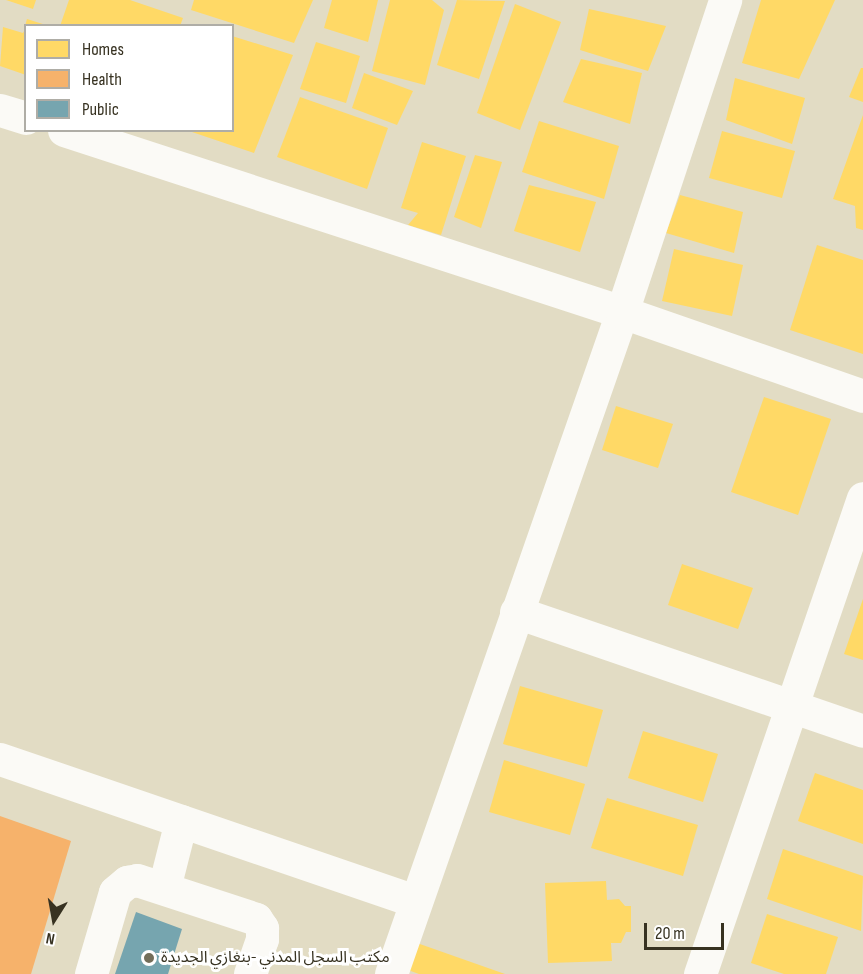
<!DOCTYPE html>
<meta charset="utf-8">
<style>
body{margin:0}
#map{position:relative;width:863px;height:974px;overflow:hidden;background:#e2dcc4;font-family:"Sofia Sans Condensed","Noto Sans Arabic",sans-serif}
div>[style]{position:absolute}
.homes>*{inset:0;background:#ffd966}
.health>*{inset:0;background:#f6b26b}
.public>*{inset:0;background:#76a5af}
.minor>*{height:33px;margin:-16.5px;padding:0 16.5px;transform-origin:16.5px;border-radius:16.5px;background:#fbfaf6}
.dots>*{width:16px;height:16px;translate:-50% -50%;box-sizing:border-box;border:3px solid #fff;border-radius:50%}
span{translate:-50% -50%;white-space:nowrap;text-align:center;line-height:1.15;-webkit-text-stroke:6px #fff;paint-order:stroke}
.poi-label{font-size:16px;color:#373221}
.left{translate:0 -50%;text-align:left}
.legend{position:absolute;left:24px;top:24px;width:210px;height:108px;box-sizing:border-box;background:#fff;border:2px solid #afada6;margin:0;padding:8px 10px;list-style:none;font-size:18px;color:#373221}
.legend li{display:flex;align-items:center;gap:12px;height:30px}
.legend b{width:30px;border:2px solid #afada6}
.north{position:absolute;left:24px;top:890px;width:60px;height:60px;-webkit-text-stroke:4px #fff;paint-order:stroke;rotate:191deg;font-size:16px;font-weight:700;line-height:24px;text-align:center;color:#373221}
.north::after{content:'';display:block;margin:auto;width:21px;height:27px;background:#373221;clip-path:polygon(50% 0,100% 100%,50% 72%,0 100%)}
.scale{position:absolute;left:644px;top:923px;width:80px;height:27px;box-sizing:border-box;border:3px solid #373221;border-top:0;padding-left:8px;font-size:18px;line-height:21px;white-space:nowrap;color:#373221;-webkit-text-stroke:4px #fff;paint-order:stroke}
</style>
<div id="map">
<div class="homes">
<i style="clip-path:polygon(6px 0,36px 0,33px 9px)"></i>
<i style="clip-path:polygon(69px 0,130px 0,183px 18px,180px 26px,60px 26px)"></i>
<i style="clip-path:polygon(194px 0,313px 0,294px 43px,191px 10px)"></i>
<i style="clip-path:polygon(332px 0,378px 0,368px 42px,324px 28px)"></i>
<i style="clip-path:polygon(390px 0,432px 0,444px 10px,425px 85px,372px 71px)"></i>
<i style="clip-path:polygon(457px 0,505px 1px,479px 79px,437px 65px)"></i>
<i style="clip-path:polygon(761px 0,835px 0,799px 79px,742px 63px)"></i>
<i style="clip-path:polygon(515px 4px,561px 22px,520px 130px,477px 113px)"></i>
<i style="clip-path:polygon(589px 9px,666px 26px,648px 71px,580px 50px)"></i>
<i style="clip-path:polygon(27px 19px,46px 25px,45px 26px,25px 26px)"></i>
<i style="clip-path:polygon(3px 27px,23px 33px,26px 27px,26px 75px,0 66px)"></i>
<i style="clip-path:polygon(232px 36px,293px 55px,254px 153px,189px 131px,232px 130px)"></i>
<i style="clip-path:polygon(316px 42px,360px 56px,346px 103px,300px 89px)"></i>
<i style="clip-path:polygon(581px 59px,642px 73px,630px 124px,563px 102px)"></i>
<i style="clip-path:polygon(861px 68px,863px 68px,863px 102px,849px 97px)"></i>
<i style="clip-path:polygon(364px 73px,413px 91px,397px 125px,352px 108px)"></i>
<i style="clip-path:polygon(735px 78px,805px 98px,792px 144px,726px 120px)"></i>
<i style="clip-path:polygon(300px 97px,388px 128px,367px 189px,277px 157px)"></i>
<i style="clip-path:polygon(863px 115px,863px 230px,856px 228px,855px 206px,833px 199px)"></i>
<i style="clip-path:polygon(539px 121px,619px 146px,604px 199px,522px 172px)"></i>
<i style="clip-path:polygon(722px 131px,795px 151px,782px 198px,709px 178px)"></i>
<i style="clip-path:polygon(422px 142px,466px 156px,441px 235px,408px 225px,418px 213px,401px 208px)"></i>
<i style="clip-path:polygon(475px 155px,502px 162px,481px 228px,454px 217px)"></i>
<i style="clip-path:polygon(529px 185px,596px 202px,580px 252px,514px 231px)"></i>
<i style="clip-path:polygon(680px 195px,743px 212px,734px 253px,666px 233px)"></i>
<i style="clip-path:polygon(817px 245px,863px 260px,863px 354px,790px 330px)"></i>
<i style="clip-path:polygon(674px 249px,743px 265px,732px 316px,662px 301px)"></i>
<i style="clip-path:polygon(764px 397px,831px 419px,798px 515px,731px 492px)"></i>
<i style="clip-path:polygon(616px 406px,673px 424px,658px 468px,602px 450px)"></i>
<i style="clip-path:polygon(682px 564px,753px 588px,738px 629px,668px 605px)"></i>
<i style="clip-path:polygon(863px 599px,863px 660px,844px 654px)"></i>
<i style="clip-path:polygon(520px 686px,603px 710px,587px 767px,503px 744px)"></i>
<i style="clip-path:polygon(643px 731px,718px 754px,703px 802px,628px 778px)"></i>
<i style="clip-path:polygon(504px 760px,585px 784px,570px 835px,489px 812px)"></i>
<i style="clip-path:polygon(815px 773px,863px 790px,863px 844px,798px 821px)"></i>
<i style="clip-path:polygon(607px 798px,698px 825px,683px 876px,591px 848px)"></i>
<i style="clip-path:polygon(783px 849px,863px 876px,861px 931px,767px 899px)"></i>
<i style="clip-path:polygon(606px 881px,607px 900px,619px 899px,625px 906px,631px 906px,631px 932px,626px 932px,621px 943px,611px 943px,612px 961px,548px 963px,545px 883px)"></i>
<i style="clip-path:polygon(767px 914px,838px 937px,826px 974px,784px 974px,751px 963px)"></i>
<i style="clip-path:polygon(417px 943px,505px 974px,419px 974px,408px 970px)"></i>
</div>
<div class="health">
<i style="clip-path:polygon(0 816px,71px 841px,31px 974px,0 974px)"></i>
</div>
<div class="public">
<i style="clip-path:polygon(136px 912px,182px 929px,168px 974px,115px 974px)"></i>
</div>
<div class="minor">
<i style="left:0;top:110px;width:27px;rotate:17deg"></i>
<i style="left:64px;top:130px;width:587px;rotate:18.06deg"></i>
<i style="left:622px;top:312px;width:255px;rotate:19.2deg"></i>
<i style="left:516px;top:612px;width:367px;rotate:18.9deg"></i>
<i style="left:0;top:759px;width:439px;rotate:18.9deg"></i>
<i style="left:164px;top:888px;width:69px;rotate:-75.8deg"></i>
<i style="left:91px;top:974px;width:85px;rotate:-73.7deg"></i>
<i style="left:115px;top:892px;width:16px;rotate:-40deg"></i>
<i style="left:127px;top:882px;width:10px;rotate:-11deg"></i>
<i style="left:137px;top:880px;width:125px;rotate:18.1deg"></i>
<i style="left:256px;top:919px;width:11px;rotate:56deg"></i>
<i style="left:262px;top:928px;width:11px;rotate:90deg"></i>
<i style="left:262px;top:939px;width:37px;rotate:109deg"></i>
<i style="left:391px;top:974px;width:701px;rotate:-70.76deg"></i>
<i style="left:622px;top:312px;width:329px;rotate:-71.7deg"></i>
<i style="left:700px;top:974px;width:503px;rotate:-71.1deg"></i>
</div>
<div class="dots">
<i style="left:149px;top:958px;background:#736e5a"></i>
</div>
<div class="poi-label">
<span class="left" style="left:161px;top:958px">مكتب السجل المدني -بنغازي الجديدة</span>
</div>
<ul class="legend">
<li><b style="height:16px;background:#ffd966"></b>Homes</li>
<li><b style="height:16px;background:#f6b26b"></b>Health</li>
<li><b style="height:16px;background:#76a5af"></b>Public</li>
</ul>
<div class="north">N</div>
<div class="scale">20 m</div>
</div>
